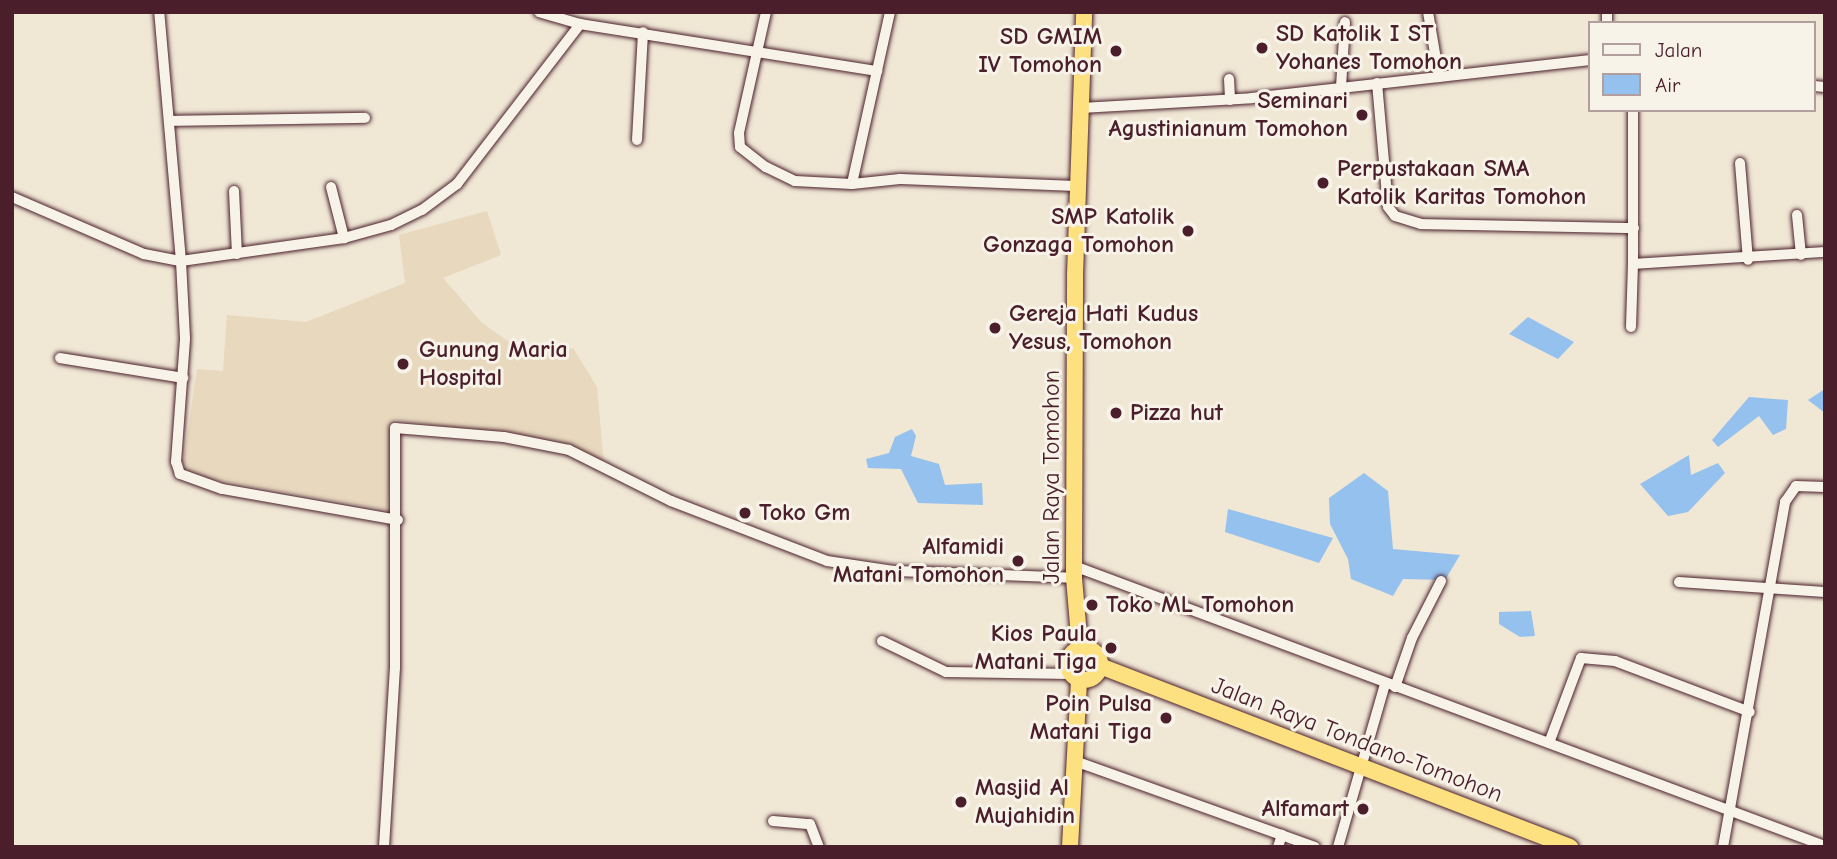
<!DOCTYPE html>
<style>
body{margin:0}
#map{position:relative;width:1837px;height:859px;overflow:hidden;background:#f0e7d5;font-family:"Comic Neue",sans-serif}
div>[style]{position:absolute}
.built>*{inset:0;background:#e7d8be}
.water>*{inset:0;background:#94c1ee}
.roads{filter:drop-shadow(0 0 2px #4a1f2b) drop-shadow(0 0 2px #4a1f2b)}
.minor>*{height:10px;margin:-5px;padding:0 5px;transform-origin:5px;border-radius:5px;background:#f7f3e8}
.trunk>*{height:16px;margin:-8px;padding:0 8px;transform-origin:8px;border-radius:8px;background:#fde080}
.trunk>.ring{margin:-8px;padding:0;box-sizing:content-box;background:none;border:16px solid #fde080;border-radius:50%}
.dots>*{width:19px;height:19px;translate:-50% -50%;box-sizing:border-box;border:4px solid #f7f3e8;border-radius:50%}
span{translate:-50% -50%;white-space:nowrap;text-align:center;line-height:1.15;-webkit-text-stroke:6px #f7f3e8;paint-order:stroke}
.poi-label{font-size:24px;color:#4a1f2b;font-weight:700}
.left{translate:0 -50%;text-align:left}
.right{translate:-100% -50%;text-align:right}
.street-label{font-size:24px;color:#4a1f2b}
.frame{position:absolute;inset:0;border:14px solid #4a1f2b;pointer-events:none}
.legend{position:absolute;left:1588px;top:21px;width:228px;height:91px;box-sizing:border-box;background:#f7f3e8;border:2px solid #b29e9c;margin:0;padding:9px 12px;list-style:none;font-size:21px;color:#4a1f2b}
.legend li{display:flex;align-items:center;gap:14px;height:35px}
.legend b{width:35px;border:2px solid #b29e9c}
</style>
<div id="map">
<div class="built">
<i style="clip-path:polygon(487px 211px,501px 255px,443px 278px,482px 323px,532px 358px,573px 348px,597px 387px,604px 465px,541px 438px,395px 420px,387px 510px,193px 476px,183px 464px,197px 369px,223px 371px,227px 315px,306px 322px,405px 283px,399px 235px)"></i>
</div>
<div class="water">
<i style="clip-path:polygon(1528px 317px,1574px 342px,1558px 359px,1509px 334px)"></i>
<i style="clip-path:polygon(1825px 389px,1825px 413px,1808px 400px)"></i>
<i style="clip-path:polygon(1749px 397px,1788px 400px,1786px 429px,1773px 435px,1759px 416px,1718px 447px,1712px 440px)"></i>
<i style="clip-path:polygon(912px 429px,916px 436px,911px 456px,939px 464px,945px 485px,982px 483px,983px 505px,918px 503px,901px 469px,868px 468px,866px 459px,889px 453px,895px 437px)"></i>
<i style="clip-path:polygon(1689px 455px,1691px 475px,1718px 463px,1725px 473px,1688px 512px,1668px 516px,1640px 484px)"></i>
<i style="clip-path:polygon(1364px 473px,1388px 491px,1393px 549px,1460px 555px,1445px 580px,1403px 579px,1393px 596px,1351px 579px,1348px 559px,1330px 524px,1329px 498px)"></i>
<i style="clip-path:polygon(1228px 509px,1333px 538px,1319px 563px,1225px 532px)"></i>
<i style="clip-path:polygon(1531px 611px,1535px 636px,1520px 637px,1499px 624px,1499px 612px)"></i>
</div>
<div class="roads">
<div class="minor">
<i style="left:539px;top:12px;width:43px;rotate:16.3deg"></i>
<i style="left:766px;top:12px;width:124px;rotate:102.6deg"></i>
<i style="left:739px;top:133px;width:14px;rotate:86deg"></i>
<i style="left:740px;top:147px;width:33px;rotate:38deg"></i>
<i style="left:766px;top:167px;width:32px;rotate:26deg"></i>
<i style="left:795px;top:181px;width:57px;rotate:3deg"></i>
<i style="left:890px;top:12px;width:176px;rotate:102.5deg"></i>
<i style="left:852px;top:184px;width:48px;rotate:-5.9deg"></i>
<i style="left:900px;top:179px;width:177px;rotate:2.3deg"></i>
<i style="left:1428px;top:12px;width:66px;rotate:80.4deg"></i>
<i style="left:1607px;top:23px;width:11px;rotate:-90deg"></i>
<i style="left:1229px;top:79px;width:21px;rotate:87deg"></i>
<i style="left:1377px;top:83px;width:124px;rotate:84.9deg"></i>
<i style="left:1388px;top:207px;width:11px;rotate:52deg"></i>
<i style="left:1395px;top:216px;width:27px;rotate:17deg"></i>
<i style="left:1421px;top:224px;width:213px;rotate:1.1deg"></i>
<i style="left:1814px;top:86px;width:11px;rotate:5deg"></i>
<i style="left:1341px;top:87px;width:65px;rotate:-86.5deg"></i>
<i style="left:1081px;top:108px;width:171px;rotate:-3.3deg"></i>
<i style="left:1252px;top:98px;width:340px;rotate:-6.4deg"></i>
<i style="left:1633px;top:110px;width:154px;rotate:90deg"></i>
<i style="left:1633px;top:264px;width:192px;rotate:-3.6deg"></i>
<i style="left:169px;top:121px;width:196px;rotate:-0.9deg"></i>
<i style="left:637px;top:140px;width:108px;rotate:-86.8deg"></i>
<i style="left:1740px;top:163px;width:97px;rotate:85.3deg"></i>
<i style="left:331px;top:187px;width:53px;rotate:75.7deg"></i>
<i style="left:234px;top:191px;width:63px;rotate:87.3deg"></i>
<i style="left:12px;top:197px;width:144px;rotate:23.4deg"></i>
<i style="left:144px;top:254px;width:38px;rotate:11deg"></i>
<i style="left:181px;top:261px;width:250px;rotate:-95deg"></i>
<i style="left:1797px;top:215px;width:40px;rotate:84.3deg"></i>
<i style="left:1631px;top:327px;width:63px;rotate:-88.2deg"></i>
<i style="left:60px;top:358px;width:125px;rotate:9.2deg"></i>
<i style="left:398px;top:520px;width:179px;rotate:-170deg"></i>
<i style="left:222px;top:489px;width:45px;rotate:-160.3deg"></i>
<i style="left:180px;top:474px;width:13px;rotate:-108deg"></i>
<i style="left:176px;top:462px;width:124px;rotate:-85.8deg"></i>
<i style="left:185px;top:338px;width:77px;rotate:-93deg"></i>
<i style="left:181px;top:261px;width:165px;rotate:-8deg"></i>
<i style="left:344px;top:238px;width:49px;rotate:-15.5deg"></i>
<i style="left:391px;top:225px;width:34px;rotate:-26deg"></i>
<i style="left:422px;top:210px;width:44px;rotate:-36.6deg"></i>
<i style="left:457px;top:184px;width:202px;rotate:-52.4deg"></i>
<i style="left:580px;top:24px;width:301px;rotate:9deg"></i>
<i style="left:1074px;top:566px;width:801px;rotate:20.45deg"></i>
<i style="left:1679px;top:582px;width:146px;rotate:3.9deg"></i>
<i style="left:882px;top:641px;width:71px;rotate:25.8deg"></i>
<i style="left:946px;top:672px;width:125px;rotate:0.9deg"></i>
<i style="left:1395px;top:687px;width:52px;rotate:-70.9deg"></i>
<i style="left:1412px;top:638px;width:64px;rotate:-63deg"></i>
<i style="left:1549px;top:743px;width:91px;rotate:-69.4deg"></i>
<i style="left:1581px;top:658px;width:34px;rotate:5deg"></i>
<i style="left:1615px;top:661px;width:144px;rotate:20.7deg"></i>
<i style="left:1072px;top:760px;width:258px;rotate:19.7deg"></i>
<i style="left:773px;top:821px;width:37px;rotate:5deg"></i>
<i style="left:810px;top:824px;width:25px;rotate:69deg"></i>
<i style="left:384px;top:847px;width:179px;rotate:-86.5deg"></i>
<i style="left:395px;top:668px;width:240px;rotate:-90deg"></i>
<i style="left:395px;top:428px;width:109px;rotate:4.7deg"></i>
<i style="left:504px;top:437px;width:66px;rotate:11.3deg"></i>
<i style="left:569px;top:450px;width:114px;rotate:26.6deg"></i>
<i style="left:671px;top:501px;width:167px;rotate:21deg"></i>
<i style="left:827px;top:561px;width:69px;rotate:8.4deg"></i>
<i style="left:895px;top:571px;width:179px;rotate:2.2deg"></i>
<i style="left:1278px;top:847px;width:13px;rotate:-72deg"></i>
<i style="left:1338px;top:847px;width:170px;rotate:-73.9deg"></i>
<i style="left:1723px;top:847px;width:351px;rotate:-79.8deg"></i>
<i style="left:1785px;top:502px;width:19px;rotate:-55deg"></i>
<i style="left:1796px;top:486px;width:29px;rotate:2deg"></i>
</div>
<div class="trunk">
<i class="ring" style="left:1068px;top:648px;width:16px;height:16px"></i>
<i style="left:1080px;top:648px;width:70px;rotate:-94.9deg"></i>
<i style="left:1074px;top:578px;width:303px;rotate:-89.8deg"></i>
<i style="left:1075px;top:275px;width:263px;rotate:-88deg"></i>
<i style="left:1100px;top:666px;width:504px;rotate:21.06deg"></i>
<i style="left:1070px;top:847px;width:168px;rotate:-86.9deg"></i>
</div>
</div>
<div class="dots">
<i style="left:1262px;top:48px;background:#4a1f2b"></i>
<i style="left:1116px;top:51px;background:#4a1f2b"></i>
<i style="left:1362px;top:115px;background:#4a1f2b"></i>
<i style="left:1323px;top:183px;background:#4a1f2b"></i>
<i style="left:1188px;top:231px;background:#4a1f2b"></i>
<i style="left:995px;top:328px;background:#4a1f2b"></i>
<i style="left:403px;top:364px;background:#4a1f2b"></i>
<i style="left:1116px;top:413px;background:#4a1f2b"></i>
<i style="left:745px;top:513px;background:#4a1f2b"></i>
<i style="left:1018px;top:561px;background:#4a1f2b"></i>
<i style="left:1092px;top:605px;background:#4a1f2b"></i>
<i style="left:1111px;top:648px;background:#4a1f2b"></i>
<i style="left:1166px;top:718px;background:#4a1f2b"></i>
<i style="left:961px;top:802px;background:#4a1f2b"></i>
<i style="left:1363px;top:809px;background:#4a1f2b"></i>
</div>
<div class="poi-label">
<span class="left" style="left:1276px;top:48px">SD Katolik I ST<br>Yohanes Tomohon</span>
<span class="right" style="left:1102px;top:51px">SD GMIM<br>IV Tomohon</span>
<span class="right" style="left:1348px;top:115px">Seminari<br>Agustinianum Tomohon</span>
<span class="left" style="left:1337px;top:183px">Perpustakaan SMA<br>Katolik Karitas Tomohon</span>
<span class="right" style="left:1174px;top:231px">SMP Katolik<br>Gonzaga Tomohon</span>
<span class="left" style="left:1009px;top:328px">Gereja Hati Kudus<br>Yesus, Tomohon</span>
<span class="left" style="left:419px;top:364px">Gunung Maria<br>Hospital</span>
<span class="left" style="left:1130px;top:413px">Pizza hut</span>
<span class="left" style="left:759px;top:513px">Toko Gm</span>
<span class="right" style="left:1004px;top:561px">Alfamidi<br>Matani Tomohon</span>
<span class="left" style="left:1106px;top:605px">Toko ML Tomohon</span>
<span class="right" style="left:1097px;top:648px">Kios Paula<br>Matani Tiga</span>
<span class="right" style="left:1152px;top:718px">Poin Pulsa<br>Matani Tiga</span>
<span class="left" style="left:975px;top:802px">Masjid Al<br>Mujahidin</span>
<span class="right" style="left:1349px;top:809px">Alfamart</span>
</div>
<div class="street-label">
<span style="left:1052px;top:477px;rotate:-90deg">Jalan Raya Tomohon</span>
<span style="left:1357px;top:740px;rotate:21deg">Jalan Raya Tondano-Tomohon</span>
</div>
<div class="frame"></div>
<ul class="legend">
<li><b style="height:9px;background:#f7f3e8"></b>Jalan</li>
<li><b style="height:19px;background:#94c1ee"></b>Air</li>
</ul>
</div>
